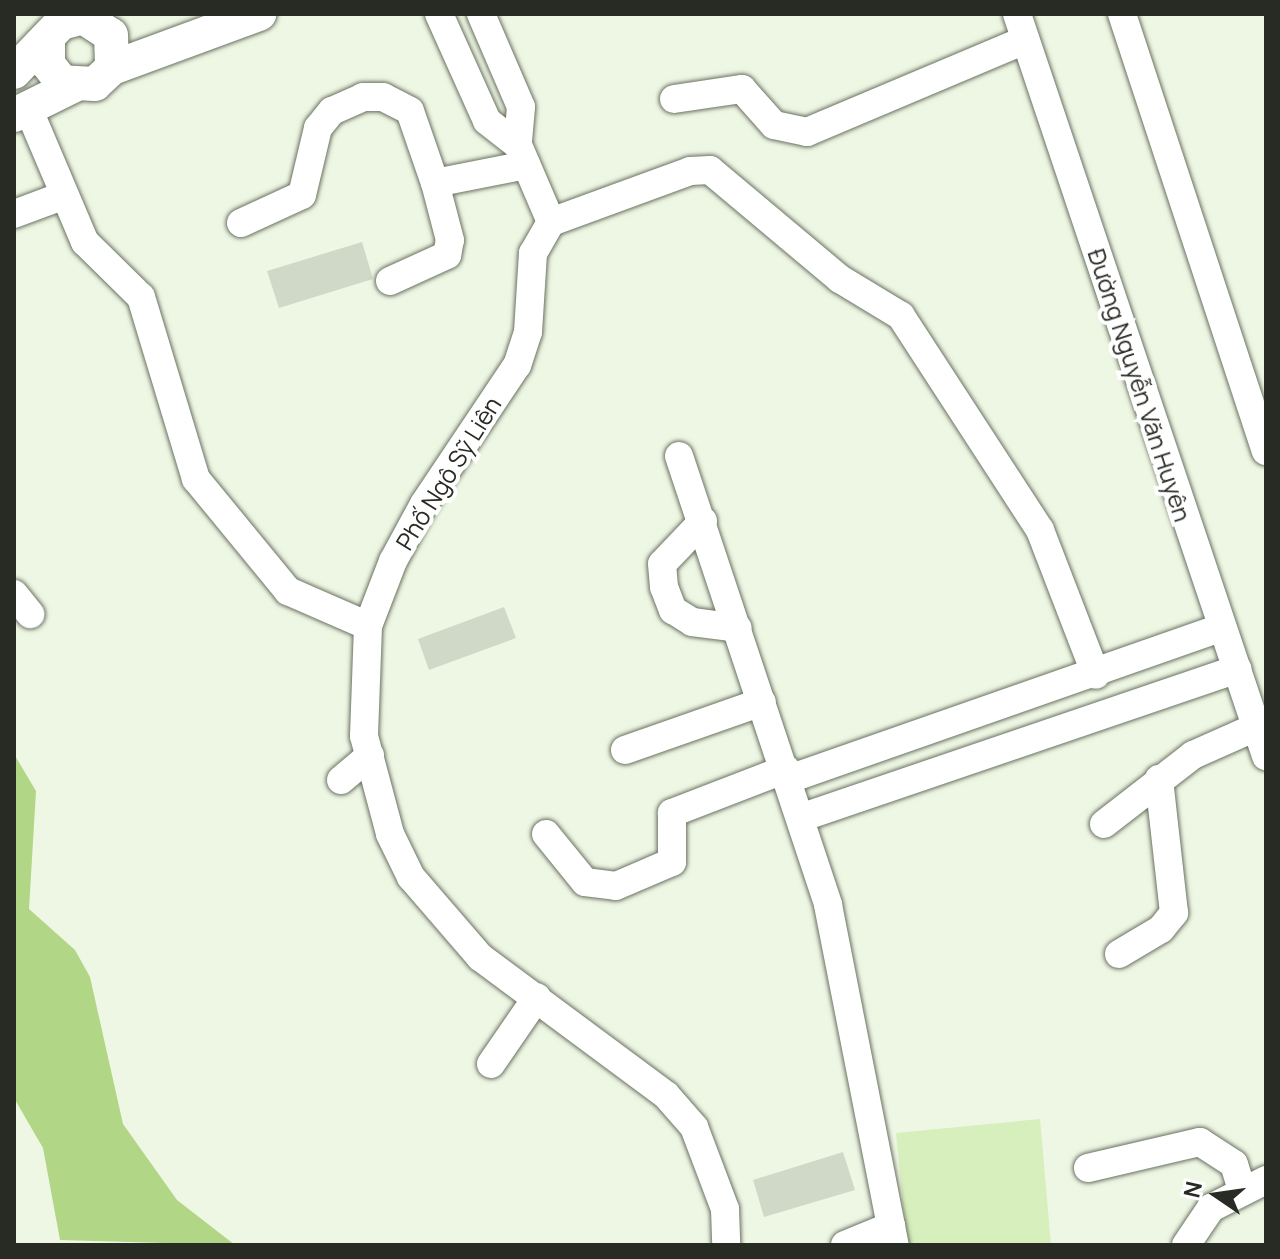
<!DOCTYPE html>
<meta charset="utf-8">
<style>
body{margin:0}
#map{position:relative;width:1280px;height:1259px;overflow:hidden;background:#eef7e4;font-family:Manrope,sans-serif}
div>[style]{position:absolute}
.green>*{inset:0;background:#d7eebd}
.water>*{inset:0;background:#b1d685}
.building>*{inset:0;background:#d0d9c7}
.roads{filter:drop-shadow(0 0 2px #6a7262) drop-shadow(0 0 2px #6a7262)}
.minor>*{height:28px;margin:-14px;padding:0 14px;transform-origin:14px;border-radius:14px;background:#fff}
.major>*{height:34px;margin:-17px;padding:0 17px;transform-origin:17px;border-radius:17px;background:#fff}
span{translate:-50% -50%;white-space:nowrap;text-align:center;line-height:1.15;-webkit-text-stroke:8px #fff;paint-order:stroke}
.street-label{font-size:24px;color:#282b24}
.frame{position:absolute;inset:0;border:16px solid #282b24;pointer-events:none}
.north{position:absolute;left:1176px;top:1155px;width:80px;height:80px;-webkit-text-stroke:6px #fff;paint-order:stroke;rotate:283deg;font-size:22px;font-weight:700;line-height:32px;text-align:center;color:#282b24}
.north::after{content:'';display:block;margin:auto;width:28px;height:36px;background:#282b24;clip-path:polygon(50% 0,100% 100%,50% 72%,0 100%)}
</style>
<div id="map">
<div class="green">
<i style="clip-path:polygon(1040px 1119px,1051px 1245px,907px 1245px,896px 1133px)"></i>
</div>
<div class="water">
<i style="clip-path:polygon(14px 754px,36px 791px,29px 909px,75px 950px,90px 977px,123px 1124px,177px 1200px,235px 1245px,60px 1240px,43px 1148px,14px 1098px)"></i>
</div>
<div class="building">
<i style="clip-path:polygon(362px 242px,373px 279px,279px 308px,267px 271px)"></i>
<i style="clip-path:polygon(504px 607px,516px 638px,429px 670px,418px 639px)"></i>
<i style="clip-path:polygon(843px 1152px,855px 1190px,764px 1217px,753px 1180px)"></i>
</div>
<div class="roads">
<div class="minor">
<i style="left:439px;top:14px;width:117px;rotate:65.8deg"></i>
<i style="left:487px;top:121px;width:39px;rotate:38deg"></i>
<i style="left:518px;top:145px;width:84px;rotate:66.8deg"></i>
<i style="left:551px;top:222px;width:36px;rotate:120deg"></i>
<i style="left:533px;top:253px;width:79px;rotate:93.6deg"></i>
<i style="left:528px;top:332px;width:35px;rotate:108deg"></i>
<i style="left:517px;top:365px;width:167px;rotate:123.8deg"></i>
<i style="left:424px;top:504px;width:65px;rotate:118.5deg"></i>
<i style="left:393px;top:561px;width:70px;rotate:111deg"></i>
<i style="left:368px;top:626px;width:110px;rotate:92.1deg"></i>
<i style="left:364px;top:736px;width:101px;rotate:75.1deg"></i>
<i style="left:390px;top:834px;width:48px;rotate:64deg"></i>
<i style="left:411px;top:877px;width:106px;rotate:49.2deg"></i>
<i style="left:480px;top:957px;width:232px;rotate:36.6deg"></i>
<i style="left:666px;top:1095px;width:43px;rotate:48.8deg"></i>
<i style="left:694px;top:1127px;width:88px;rotate:69.3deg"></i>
<i style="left:725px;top:1209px;width:36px;rotate:88deg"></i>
<i style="left:481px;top:14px;width:101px;rotate:66.7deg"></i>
<i style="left:521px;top:107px;width:38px;rotate:95deg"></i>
<i style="left:1017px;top:14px;width:783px;rotate:71.45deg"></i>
<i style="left:1122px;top:14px;width:460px;rotate:71.8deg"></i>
<i style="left:674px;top:99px;width:69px;rotate:-8.4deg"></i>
<i style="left:742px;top:89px;width:48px;rotate:48.4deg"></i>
<i style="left:774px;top:125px;width:34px;rotate:12deg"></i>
<i style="left:807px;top:132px;width:237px;rotate:-22.9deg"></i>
<i style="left:28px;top:108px;width:146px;rotate:67deg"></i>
<i style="left:85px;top:242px;width:78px;rotate:44.5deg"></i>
<i style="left:141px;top:297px;width:190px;rotate:73.2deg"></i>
<i style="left:196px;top:479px;width:145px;rotate:50.6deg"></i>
<i style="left:288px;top:591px;width:87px;rotate:23.6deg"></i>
<i style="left:14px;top:214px;width:54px;rotate:-20.4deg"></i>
<i style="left:551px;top:222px;width:148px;rotate:-20.1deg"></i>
<i style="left:690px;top:171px;width:20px;rotate:-3deg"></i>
<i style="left:710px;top:170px;width:170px;rotate:40deg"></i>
<i style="left:840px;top:279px;width:71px;rotate:31.2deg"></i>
<i style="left:901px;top:316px;width:255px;rotate:57deg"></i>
<i style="left:1040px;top:530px;width:155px;rotate:68.9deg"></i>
<i style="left:241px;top:223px;width:67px;rotate:-24.7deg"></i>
<i style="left:302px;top:195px;width:69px;rotate:-76.6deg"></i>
<i style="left:318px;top:128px;width:22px;rotate:-51deg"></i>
<i style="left:332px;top:111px;width:34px;rotate:-24deg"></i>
<i style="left:363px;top:97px;width:20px"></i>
<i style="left:383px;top:97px;width:30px;rotate:27deg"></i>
<i style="left:410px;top:111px;width:76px;rotate:70.9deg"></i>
<i style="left:435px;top:183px;width:93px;rotate:-11.2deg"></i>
<i style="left:390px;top:281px;width:63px;rotate:-24.5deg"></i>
<i style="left:447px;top:255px;width:15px;rotate:-79deg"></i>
<i style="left:450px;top:240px;width:59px;rotate:-104.7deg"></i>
<i style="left:679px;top:456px;width:473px;rotate:71.6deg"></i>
<i style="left:828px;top:905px;width:347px;rotate:78.9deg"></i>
<i style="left:703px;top:521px;width:59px;rotate:133.6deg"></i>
<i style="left:662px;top:564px;width:23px;rotate:85deg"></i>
<i style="left:664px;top:587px;width:25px;rotate:69deg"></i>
<i style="left:673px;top:610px;width:22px;rotate:32deg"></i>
<i style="left:692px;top:622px;width:46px;rotate:7.4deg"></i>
<i style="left:14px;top:594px;width:26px;rotate:51deg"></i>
<i style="left:625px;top:750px;width:145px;rotate:-19.3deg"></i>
<i style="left:789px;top:779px;width:458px;rotate:-19.3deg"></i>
<i style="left:341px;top:780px;width:38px;rotate:-40deg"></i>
<i style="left:803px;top:817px;width:459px;rotate:-18.8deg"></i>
<i style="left:1104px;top:824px;width:113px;rotate:-37.8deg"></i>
<i style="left:1193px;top:755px;width:69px;rotate:-24deg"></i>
<i style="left:546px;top:834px;width:62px;rotate:50.9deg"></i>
<i style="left:585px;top:882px;width:31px;rotate:7deg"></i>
<i style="left:616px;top:886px;width:61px;rotate:-23.2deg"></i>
<i style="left:672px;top:862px;width:49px;rotate:-90deg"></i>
<i style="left:672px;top:813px;width:122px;rotate:-21.1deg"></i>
<i style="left:1119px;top:954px;width:49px;rotate:-30.8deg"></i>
<i style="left:1161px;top:929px;width:21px;rotate:-51deg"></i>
<i style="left:1174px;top:913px;width:135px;rotate:-96.4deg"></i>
<i style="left:491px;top:1064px;width:81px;rotate:-55.5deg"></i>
<i style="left:1088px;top:1168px;width:115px;rotate:-13.1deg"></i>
<i style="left:1200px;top:1142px;width:40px;rotate:32.9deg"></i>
<i style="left:1234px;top:1164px;width:28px;rotate:73deg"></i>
<i style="left:845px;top:1245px;width:50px;rotate:-22.4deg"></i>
<i style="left:1186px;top:1245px;width:45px;rotate:-56deg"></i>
<i style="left:1211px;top:1208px;width:62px;rotate:-27deg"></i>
</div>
<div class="major">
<i style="left:112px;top:68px;width:157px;rotate:-20.2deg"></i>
<i style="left:14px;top:72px;width:68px;rotate:-46.2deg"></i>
<i style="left:61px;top:23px;width:23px;rotate:-15deg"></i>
<i style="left:83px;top:17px;width:33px;rotate:33deg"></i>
<i style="left:111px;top:35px;width:33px;rotate:88deg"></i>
<i style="left:112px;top:68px;width:23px;rotate:137deg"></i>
<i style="left:95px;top:84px;width:33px;rotate:-177deg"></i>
<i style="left:62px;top:82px;width:23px;rotate:-128deg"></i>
<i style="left:48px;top:64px;width:22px;rotate:-90deg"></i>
<i style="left:14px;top:115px;width:66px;rotate:-26.2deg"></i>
</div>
</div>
<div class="street-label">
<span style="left:1140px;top:385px;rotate:72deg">Đường Nguyễn Văn Huyên</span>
<span style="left:448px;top:473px;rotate:-58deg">Phố Ngô Sỹ Liên</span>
</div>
<div class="frame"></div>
<div class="north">N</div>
</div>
